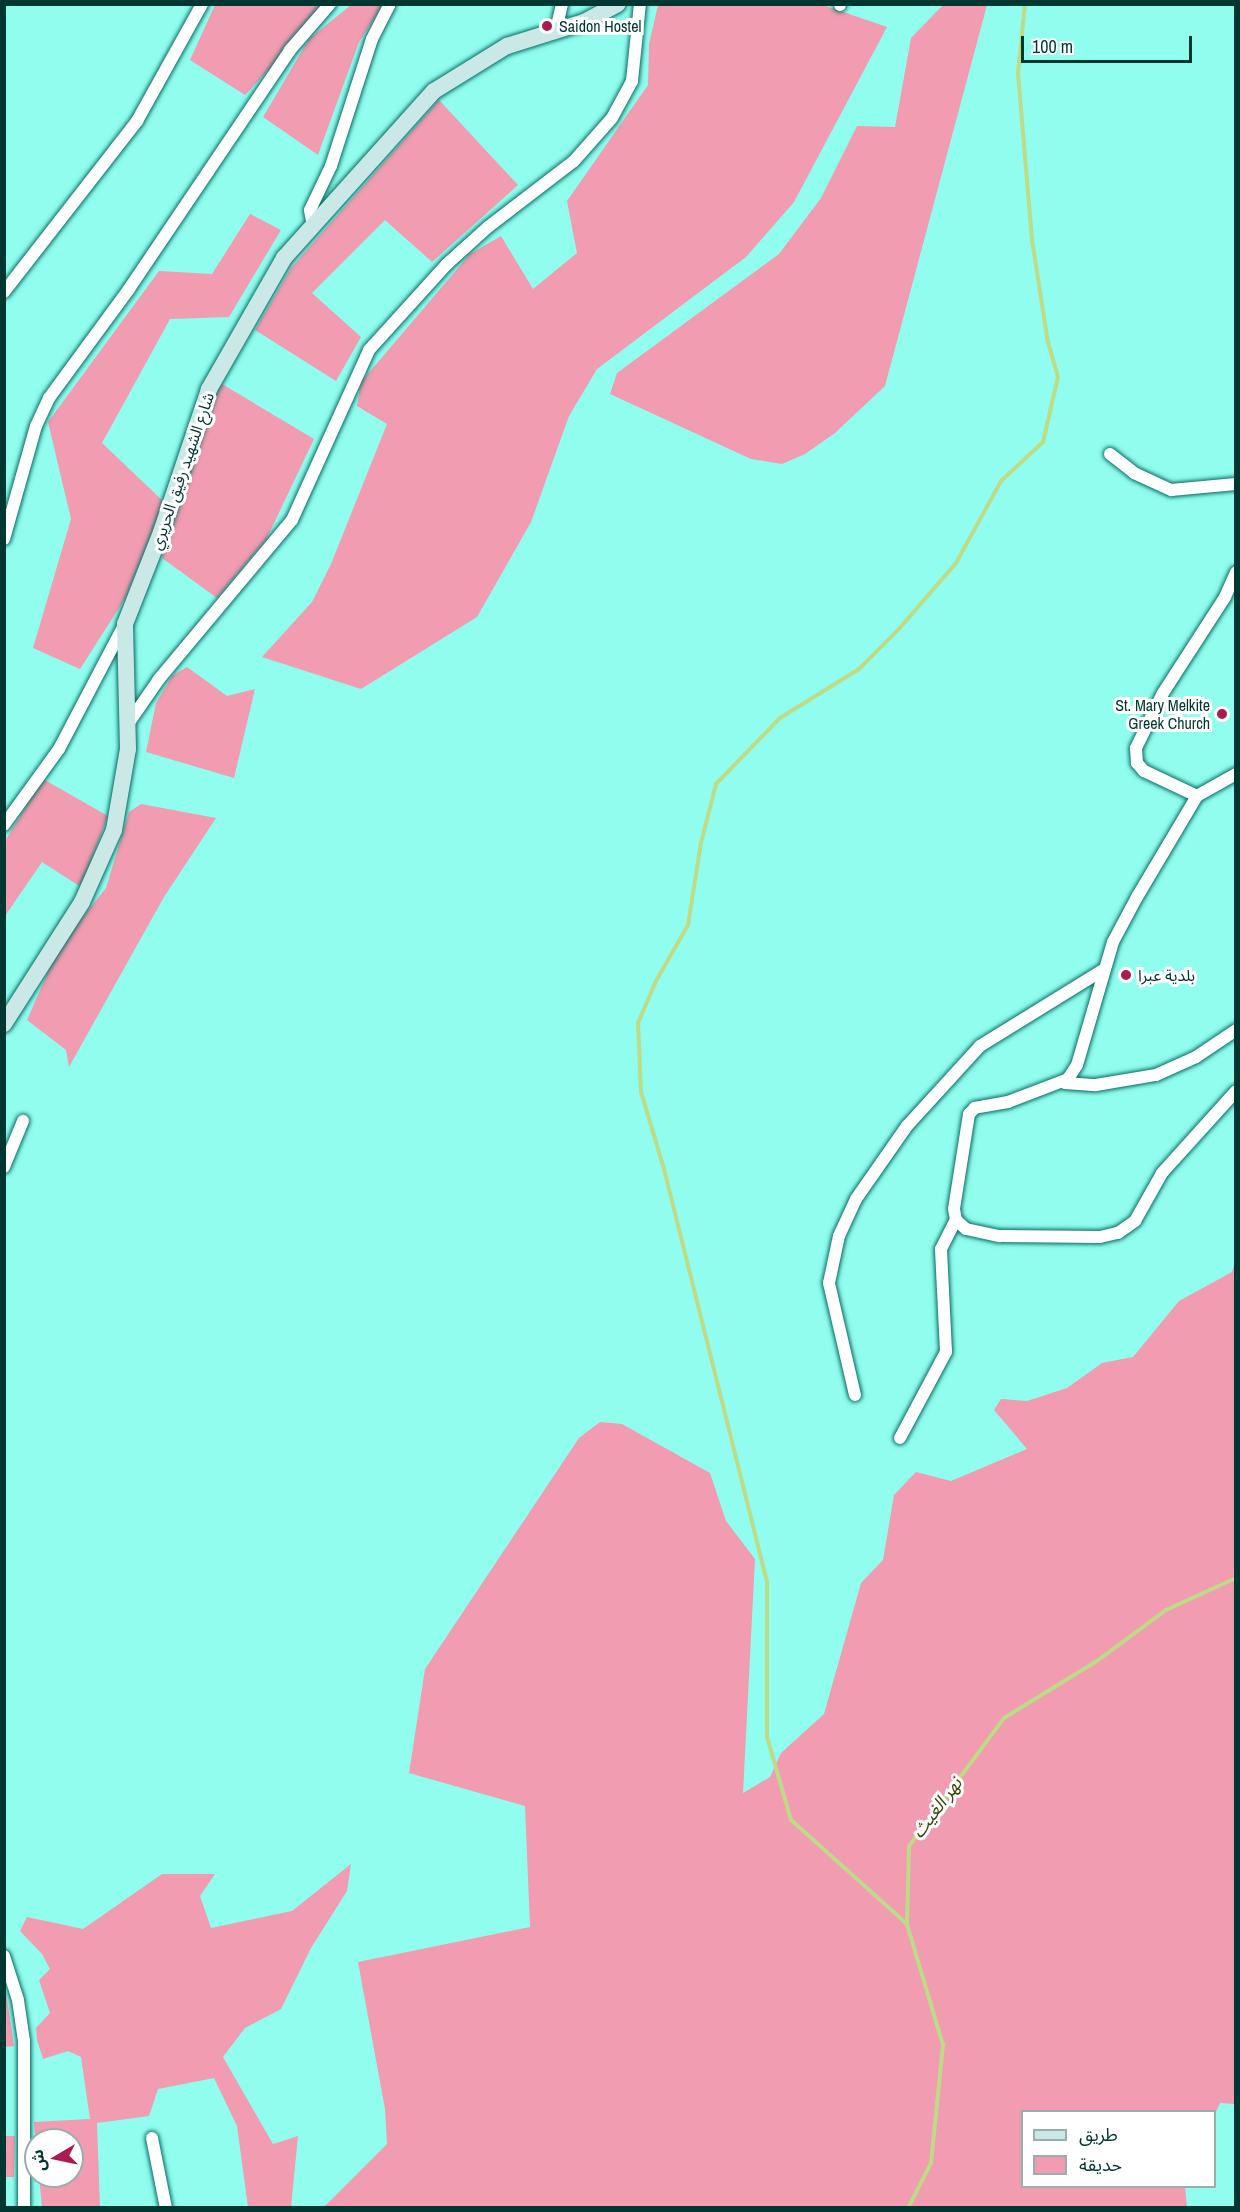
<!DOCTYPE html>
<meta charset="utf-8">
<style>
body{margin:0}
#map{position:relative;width:1240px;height:2212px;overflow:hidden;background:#90fdee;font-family:"Archivo Narrow","Noto Sans Arabic",sans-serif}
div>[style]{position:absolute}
.green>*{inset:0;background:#f19cb0}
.stream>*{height:4px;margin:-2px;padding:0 2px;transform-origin:2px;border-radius:2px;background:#bedb87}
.roads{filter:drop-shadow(0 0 2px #066c63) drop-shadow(0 0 2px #066c63)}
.street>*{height:12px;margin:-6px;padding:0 6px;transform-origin:6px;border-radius:6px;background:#fff}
.secondary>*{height:16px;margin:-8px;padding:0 8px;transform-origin:8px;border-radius:8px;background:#cae9e6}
.dots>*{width:16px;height:16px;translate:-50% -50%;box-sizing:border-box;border:3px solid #fff;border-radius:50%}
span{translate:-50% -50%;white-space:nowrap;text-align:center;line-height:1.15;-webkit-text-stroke:6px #fff;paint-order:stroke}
.poi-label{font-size:16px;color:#013631}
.left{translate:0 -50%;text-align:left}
.right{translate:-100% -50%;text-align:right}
.street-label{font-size:16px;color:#013631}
.water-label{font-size:18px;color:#354607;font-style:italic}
.frame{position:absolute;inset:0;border:6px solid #013631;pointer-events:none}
.legend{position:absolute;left:1021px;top:2110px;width:195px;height:78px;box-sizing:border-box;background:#fff;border:2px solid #99afad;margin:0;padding:8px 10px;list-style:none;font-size:18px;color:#013631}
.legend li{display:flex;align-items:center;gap:12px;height:30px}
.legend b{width:30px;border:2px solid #99afad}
.north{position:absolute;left:24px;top:2128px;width:60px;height:60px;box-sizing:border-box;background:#fff;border:2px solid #99afad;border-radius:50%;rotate:261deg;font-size:16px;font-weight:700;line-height:24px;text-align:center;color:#013631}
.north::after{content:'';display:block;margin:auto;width:21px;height:27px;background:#aa1a53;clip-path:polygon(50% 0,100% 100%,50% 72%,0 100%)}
.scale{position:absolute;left:1021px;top:36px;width:171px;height:27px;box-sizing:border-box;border:3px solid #013631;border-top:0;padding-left:8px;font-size:18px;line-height:21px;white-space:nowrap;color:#013631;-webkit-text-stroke:4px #fff;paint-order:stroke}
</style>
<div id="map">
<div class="green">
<i style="clip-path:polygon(215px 5px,328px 5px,245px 95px,190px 60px)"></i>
<i style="clip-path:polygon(351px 5px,383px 5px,359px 42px,318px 155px,263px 117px,309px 39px)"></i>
<i style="clip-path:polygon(658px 5px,823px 5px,887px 27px,794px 202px,746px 257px,597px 369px,569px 416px,531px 522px,477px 617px,361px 689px,262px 657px,312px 602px,331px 564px,387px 424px,357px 406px,361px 382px,470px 254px,501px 236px,533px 289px,577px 253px,567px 201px,648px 85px,649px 44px)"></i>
<i style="clip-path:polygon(943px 5px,987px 5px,885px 386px,835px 433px,805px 454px,782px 464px,751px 459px,610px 394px,617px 373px,779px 254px,821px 198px,857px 126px,895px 127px,911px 38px)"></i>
<i style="clip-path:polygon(439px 100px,518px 185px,432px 262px,385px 220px,312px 293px,361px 337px,336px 381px,255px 330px,291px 268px)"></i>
<i style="clip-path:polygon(250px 214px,281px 230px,229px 317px,170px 319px,102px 443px,164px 502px,126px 597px,80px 669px,33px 648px,71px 519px,48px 422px,159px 271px,212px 274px)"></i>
<i style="clip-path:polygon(222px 384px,314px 439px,266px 540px,217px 598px,162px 558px,204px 419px)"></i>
<i style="clip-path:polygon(187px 667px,227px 696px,255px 689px,234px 778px,146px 752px,156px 703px,172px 676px)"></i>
<i style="clip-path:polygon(43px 779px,108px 816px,81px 887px,42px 862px,5px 916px,5px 841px)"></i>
<i style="clip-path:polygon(141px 804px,216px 818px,164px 897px,69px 1067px,66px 1050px,27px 1020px,59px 947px,106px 888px,129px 812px)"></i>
<i style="clip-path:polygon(1235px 1262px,1235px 2104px,1220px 2103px,1215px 2114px,1022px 2112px,1022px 2186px,1185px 2187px,1187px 2207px,324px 2207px,387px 2144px,385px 2109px,358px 1962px,530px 1927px,525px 1806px,409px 1773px,425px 1669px,579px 1438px,600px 1422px,622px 1424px,710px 1473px,726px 1521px,755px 1559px,743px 1793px,770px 1777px,781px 1753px,824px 1714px,861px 1583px,883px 1560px,894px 1495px,916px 1472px,951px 1481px,1027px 1449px,994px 1410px,1001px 1399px,1027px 1401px,1067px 1388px,1102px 1363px,1133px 1357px,1179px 1301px,1232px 1272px)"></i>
<i style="clip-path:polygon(351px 1864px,347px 1891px,311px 1948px,281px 2009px,245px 2028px,223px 2057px,273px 2144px,298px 2136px,291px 2207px,248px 2207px,237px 2126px,214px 2078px,158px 2089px,149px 2116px,97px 2123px,100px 2207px,42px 2207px,39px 2176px,72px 2176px,72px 2140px,36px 2140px,36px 2145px,34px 2122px,90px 2119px,81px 2057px,68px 2051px,43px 2059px,37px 2040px,36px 2028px,50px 2013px,39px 1980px,50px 1969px,42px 1954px,20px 1931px,27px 1917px,83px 1929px,162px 1874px,215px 1874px,200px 1896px,211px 1928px,292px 1911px)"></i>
<i style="clip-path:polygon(4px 1986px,5px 1986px,14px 2046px,5px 2047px)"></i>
<i style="clip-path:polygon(5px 2136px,15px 2136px,14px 2177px,5px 2177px)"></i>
</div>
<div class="stream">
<i style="left:907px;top:1924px;width:156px;rotate:-138.1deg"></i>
<i style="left:791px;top:1820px;width:86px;rotate:-106.1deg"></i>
<i style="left:767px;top:1737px;width:155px;rotate:-90deg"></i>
<i style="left:767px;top:1582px;width:426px;rotate:-104deg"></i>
<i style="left:664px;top:1169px;width:80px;rotate:-106.6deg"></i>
<i style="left:641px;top:1092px;width:69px;rotate:-92.5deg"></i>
<i style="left:638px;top:1023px;width:46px;rotate:-66.8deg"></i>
<i style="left:656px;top:981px;width:64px;rotate:-60.3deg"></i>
<i style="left:688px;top:925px;width:83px;rotate:-81deg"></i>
<i style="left:701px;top:843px;width:61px;rotate:-75.7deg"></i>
<i style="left:716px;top:784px;width:92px;rotate:-45.9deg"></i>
<i style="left:780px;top:718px;width:93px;rotate:-31.8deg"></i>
<i style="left:859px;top:669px;width:57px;rotate:-45deg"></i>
<i style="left:899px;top:629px;width:87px;rotate:-49.2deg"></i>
<i style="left:956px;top:563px;width:94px;rotate:-61.2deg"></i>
<i style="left:1001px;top:481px;width:57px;rotate:-42.9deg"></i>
<i style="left:1043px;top:442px;width:67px;rotate:-77deg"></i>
<i style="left:1058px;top:377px;width:35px;rotate:-106deg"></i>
<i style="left:1048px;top:343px;width:104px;rotate:-98.8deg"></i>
<i style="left:1032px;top:240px;width:168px;rotate:-94.8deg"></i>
<i style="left:1018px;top:73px;width:69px;rotate:-84.2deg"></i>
<i style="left:908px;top:2208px;width:51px;rotate:-62.9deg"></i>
<i style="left:931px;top:2163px;width:119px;rotate:-84.2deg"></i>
<i style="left:943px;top:2045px;width:126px;rotate:-106.6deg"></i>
<i style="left:907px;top:1924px;width:78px;rotate:-88.5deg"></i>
<i style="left:909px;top:1846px;width:159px;rotate:-53.4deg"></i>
<i style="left:1004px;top:1718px;width:109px;rotate:-31.5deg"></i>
<i style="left:1097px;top:1661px;width:86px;rotate:-36.5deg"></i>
<i style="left:1166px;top:1610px;width:77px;rotate:-24.6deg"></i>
</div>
<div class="roads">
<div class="street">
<i style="left:840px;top:5px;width:1px;rotate:-90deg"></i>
<i style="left:556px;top:30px;width:27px;rotate:-77deg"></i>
<i style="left:313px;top:226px;width:16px;rotate:-101deg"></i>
<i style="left:310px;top:210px;width:49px;rotate:-64.5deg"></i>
<i style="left:331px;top:166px;width:133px;rotate:-72.1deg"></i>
<i style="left:372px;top:39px;width:39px;rotate:-63deg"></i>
<i style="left:4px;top:292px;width:217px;rotate:-52.1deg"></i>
<i style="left:137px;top:121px;width:134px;rotate:-60.9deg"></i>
<i style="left:1110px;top:454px;width:31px;rotate:38deg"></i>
<i style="left:1134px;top:473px;width:41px;rotate:24.7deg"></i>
<i style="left:1171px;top:490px;width:65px;rotate:-5.3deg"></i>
<i style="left:4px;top:539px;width:117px;rotate:-74.2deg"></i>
<i style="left:36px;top:426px;width:31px;rotate:-65deg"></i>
<i style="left:49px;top:398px;width:135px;rotate:-53.7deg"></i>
<i style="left:129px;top:289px;width:288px;rotate:-56deg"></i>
<i style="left:290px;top:50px;width:61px;rotate:-49deg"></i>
<i style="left:128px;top:724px;width:55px;rotate:-55.4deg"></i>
<i style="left:159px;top:679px;width:207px;rotate:-50.1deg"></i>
<i style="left:292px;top:520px;width:187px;rotate:-65.6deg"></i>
<i style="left:369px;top:350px;width:116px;rotate:-47.8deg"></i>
<i style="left:447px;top:264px;width:55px;rotate:-42.1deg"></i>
<i style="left:488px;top:227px;width:108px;rotate:-37.5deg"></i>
<i style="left:574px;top:161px;width:57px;rotate:-48.5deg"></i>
<i style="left:612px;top:118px;width:42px;rotate:-61.6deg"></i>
<i style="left:632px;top:81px;width:77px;rotate:-84.1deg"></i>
<i style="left:1236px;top:774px;width:45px;rotate:150.6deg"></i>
<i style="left:1197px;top:796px;width:117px;rotate:120.7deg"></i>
<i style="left:1137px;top:897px;width:51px;rotate:118.1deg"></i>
<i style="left:1113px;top:942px;width:128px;rotate:106.3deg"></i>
<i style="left:1077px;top:1065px;width:17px;rotate:123deg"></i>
<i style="left:1068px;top:1079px;width:64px;rotate:159deg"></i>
<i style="left:1008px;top:1102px;width:34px;rotate:170deg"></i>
<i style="left:975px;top:1108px;width:8px;rotate:135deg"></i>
<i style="left:969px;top:1114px;width:96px;rotate:99deg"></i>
<i style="left:954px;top:1209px;width:11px;rotate:80deg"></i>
<i style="left:956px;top:1220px;width:13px;rotate:42deg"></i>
<i style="left:966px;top:1229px;width:35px;rotate:12deg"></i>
<i style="left:1000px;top:1236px;width:100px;rotate:0.6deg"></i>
<i style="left:1100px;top:1237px;width:18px;rotate:-13deg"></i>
<i style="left:1118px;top:1233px;width:21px;rotate:-35deg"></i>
<i style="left:1135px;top:1221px;width:55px;rotate:-60.6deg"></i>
<i style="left:1162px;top:1173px;width:110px;rotate:-47.9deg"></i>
<i style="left:1197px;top:796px;width:59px;rotate:-154.7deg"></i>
<i style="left:1144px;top:771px;width:11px;rotate:-131deg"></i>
<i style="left:1137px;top:763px;width:15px;rotate:-94deg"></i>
<i style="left:1136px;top:748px;width:61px;rotate:-63.9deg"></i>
<i style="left:1163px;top:693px;width:114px;rotate:-57.1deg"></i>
<i style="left:1225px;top:597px;width:27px;rotate:-66deg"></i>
<i style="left:4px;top:825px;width:94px;rotate:-54.1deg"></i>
<i style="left:59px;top:749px;width:140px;rotate:-62.3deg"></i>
<i style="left:1065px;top:1083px;width:31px;rotate:4deg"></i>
<i style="left:1096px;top:1085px;width:61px;rotate:-9.5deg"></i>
<i style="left:1156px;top:1075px;width:44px;rotate:-24.2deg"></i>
<i style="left:1196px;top:1057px;width:48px;rotate:-34deg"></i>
<i style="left:4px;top:1167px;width:50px;rotate:-67.6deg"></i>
<i style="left:855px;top:1395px;width:115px;rotate:-103.1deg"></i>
<i style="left:829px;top:1283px;width:48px;rotate:-78deg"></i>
<i style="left:839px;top:1236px;width:41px;rotate:-65.3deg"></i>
<i style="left:856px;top:1199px;width:89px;rotate:-55.1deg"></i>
<i style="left:907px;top:1126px;width:108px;rotate:-47.6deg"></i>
<i style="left:980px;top:1046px;width:145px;rotate:-31.7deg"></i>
<i style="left:900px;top:1438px;width:98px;rotate:-61.9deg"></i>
<i style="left:946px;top:1352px;width:103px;rotate:-92.8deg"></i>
<i style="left:941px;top:1249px;width:33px;rotate:-63deg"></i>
<i style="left:4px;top:1956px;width:46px;rotate:72.3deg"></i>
<i style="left:18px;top:2000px;width:41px;rotate:81.7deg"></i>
<i style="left:24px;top:2041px;width:167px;rotate:90deg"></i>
<i style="left:152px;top:2138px;width:71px;rotate:78.7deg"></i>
</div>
<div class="secondary">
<i style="left:4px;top:1024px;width:145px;rotate:-57.4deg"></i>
<i style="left:82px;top:902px;width:79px;rotate:-66deg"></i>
<i style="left:114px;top:830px;width:82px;rotate:-80.2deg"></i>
<i style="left:128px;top:749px;width:125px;rotate:-91.4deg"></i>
<i style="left:125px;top:624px;width:99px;rotate:-68.6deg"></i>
<i style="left:161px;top:532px;width:151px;rotate:-71.4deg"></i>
<i style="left:209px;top:389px;width:151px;rotate:-60.2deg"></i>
<i style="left:284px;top:258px;width:224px;rotate:-48.1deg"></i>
<i style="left:434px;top:91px;width:86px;rotate:-31.7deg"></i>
<i style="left:507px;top:46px;width:81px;rotate:-17.3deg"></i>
<i style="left:584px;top:22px;width:38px;rotate:-28deg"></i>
</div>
</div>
<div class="dots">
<i style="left:547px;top:26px;background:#aa1a53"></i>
<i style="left:1222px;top:714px;background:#aa1a53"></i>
<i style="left:1126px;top:975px;background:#aa1a53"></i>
</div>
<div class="poi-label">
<span class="left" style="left:559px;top:26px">Saidon Hostel</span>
<span class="right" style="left:1210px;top:714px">St. Mary Melkite<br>Greek Church</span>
<span class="left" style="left:1138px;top:975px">بلدية عبرا</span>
</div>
<div class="street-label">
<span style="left:182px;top:471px;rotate:-71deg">شارع الشهيد رفيق الحريري</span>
</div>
<div class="water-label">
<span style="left:937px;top:1808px;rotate:-53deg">نهر الغيث</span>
</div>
<div class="frame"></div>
<ul class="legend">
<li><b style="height:8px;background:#cae9e6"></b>طريق</li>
<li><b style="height:16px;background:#f19cb0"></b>حديقة</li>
</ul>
<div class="north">ش</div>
<div class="scale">100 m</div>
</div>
